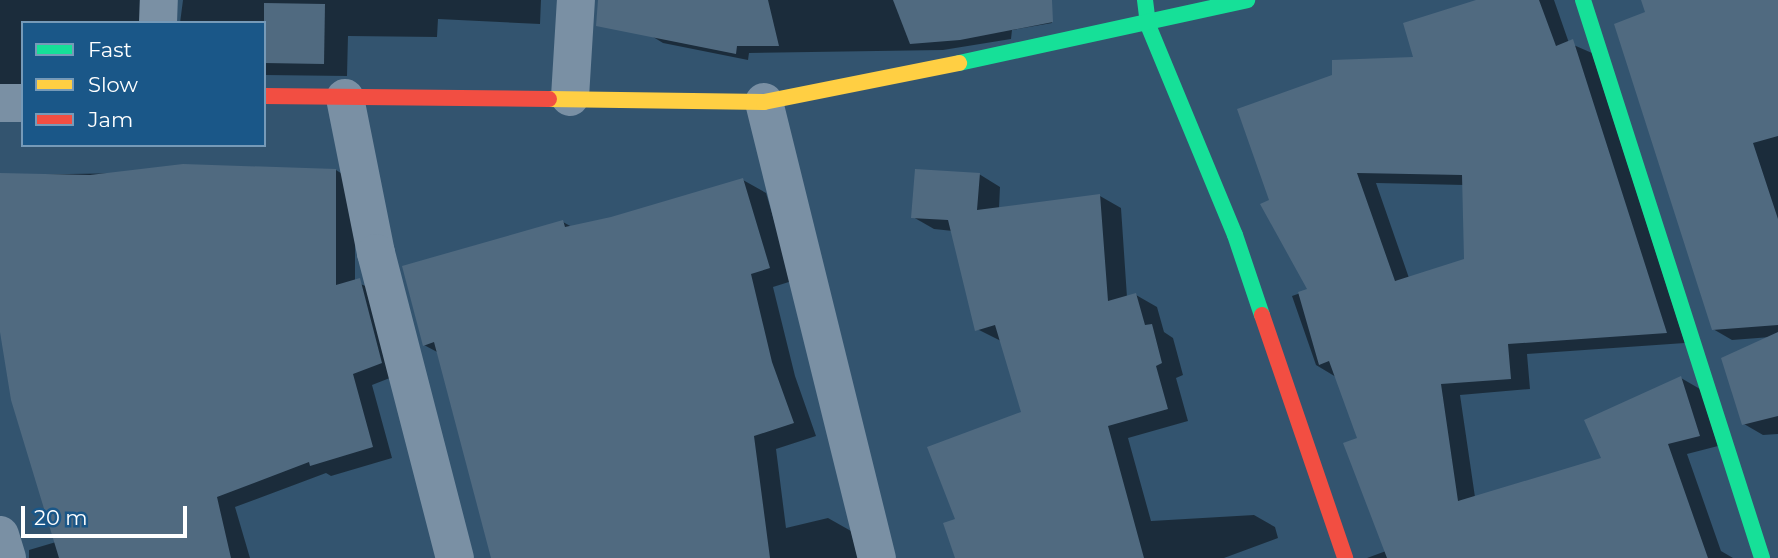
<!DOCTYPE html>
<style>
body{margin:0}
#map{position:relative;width:1778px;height:558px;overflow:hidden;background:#33546f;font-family:Montserrat,sans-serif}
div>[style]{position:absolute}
.shadow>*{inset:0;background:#0007}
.building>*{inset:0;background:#506a80}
.street>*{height:38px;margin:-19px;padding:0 19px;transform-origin:19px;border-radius:19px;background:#7a90a4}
.fast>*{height:16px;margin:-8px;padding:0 8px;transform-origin:8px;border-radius:8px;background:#16e098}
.slow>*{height:16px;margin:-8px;padding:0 8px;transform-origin:8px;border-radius:8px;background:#ffcf43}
.jam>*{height:16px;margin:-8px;padding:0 8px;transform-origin:8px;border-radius:8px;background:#f24e42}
span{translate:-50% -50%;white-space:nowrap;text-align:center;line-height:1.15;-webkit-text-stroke:7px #1a5788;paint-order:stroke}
.legend{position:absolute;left:21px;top:21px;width:245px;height:126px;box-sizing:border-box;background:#1a5788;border:2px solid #769ab8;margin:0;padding:9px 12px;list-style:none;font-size:21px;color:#fff}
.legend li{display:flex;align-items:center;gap:14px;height:35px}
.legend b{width:35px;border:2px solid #769ab8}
.scale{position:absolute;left:21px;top:506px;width:166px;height:32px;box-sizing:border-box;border:4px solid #fff;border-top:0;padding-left:9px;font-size:21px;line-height:24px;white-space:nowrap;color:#fff;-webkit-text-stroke:5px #1a5788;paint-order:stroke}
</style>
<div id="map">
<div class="shadow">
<i style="clip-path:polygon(0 0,168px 0,160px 23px,23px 23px,23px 91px,0 90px)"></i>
<i style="clip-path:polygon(183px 0,541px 0,540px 24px,438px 19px,437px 37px,348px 36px,347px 76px,264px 75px,264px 23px,180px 23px)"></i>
<i style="clip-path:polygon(652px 0,1049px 0,1052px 23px,1012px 30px,1011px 39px,943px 50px,749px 53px,748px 60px,663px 43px,650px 35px)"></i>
<i style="clip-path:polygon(evenodd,1496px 0,1554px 0,1569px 43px,1592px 53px,1685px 343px,1527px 354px,1530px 389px,1460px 395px,1475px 497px,1603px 459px,1681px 378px,1700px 389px,1718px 446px,1687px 454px,1721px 551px,1733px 558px,1367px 558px,1386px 551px,1359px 439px,1336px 377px,1316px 365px,1292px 296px,1309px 290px,1271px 201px,1416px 59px,1496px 0,1376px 183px,1464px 185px,1466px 260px,1409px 278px,1376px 183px)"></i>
<i style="clip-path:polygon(1643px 0,1778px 0,1778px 302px,1763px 305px,1778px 325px,1778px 434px,1763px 435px,1744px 424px,1771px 337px,1732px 340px,1713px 329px)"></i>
<i style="clip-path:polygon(336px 170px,355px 182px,355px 282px,379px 291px,400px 374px,372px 385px,392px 458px,331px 476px,326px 473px,235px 507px,250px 558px,29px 558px,29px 550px,56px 542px,0 327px,0 175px)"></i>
<i style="clip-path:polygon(979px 174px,1000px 187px,999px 209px,1100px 196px,1121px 208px,1127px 297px,1136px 295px,1157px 307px,1164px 332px,1173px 338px,1183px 375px,1176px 378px,1188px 421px,1128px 438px,1151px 521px,1254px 515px,1275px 527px,1278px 538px,1224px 558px,957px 558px,957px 520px,1023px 413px,1001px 341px,977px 329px,953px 231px,934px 229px,913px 217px)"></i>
<i style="clip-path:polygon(743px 180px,766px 193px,792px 281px,773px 287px,795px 376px,816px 436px,776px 449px,786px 528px,828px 518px,851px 531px,858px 558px,493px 558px,439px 353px,424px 345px,563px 222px,572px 227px,611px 219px)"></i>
</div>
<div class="building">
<i style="clip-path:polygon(598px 0,768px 0,779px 46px,737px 46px,736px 54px,596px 26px)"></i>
<i style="clip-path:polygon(893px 0,1052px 0,1053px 22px,960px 40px,910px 44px)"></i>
<i style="clip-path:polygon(evenodd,1476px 0,1539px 0,1556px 46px,1573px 39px,1667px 333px,1508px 344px,1511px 379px,1441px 384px,1458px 501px,1601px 458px,1584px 420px,1681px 376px,1700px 436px,1668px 444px,1708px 558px,1387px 558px,1343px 443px,1357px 438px,1329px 361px,1319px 365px,1298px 292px,1307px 289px,1260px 204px,1269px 200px,1237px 109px,1332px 75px,1332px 60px,1413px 57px,1403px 23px,1476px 0,1357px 173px,1462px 175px,1464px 259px,1395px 281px,1357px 173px)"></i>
<i style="clip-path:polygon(1641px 0,1778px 0,1778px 136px,1753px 143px,1778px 219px,1778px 325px,1712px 330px,1614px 24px,1645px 12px)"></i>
<i style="clip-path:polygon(264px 3px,325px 4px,324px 64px,264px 63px)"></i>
<i style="clip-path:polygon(183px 164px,336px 169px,336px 285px,360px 278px,382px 363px,353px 374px,373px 447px,310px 466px,309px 462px,217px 497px,231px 558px,59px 558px,11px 400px,0 332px,0 173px,90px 175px)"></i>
<i style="clip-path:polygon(915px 169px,980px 173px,977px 210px,1100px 194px,1108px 301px,1136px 293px,1145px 325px,1152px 324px,1162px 363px,1156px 366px,1168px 409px,1108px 426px,1144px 558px,955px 558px,943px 523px,955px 519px,927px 447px,1021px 412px,995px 325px,975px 331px,948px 220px,911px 218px)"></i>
<i style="clip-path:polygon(743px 178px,770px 268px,751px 274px,772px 362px,794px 423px,754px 436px,770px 558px,491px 558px,434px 342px,423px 346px,402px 266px,563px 220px,565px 227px,611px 217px)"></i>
<i style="clip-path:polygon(1778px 332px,1778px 416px,1742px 425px,1721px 358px)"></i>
</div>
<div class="street">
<i style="left:158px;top:23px;width:23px;rotate:-88deg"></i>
<i style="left:570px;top:97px;width:97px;rotate:-86.5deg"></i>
<i style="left:345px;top:98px;width:158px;rotate:78.7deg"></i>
<i style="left:376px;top:253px;width:315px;rotate:75.5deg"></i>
<i style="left:764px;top:102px;width:470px;rotate:76.1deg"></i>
<i style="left:0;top:103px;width:23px"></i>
<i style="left:0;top:535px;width:24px;rotate:73deg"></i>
</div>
<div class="fast">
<i style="left:1145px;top:0;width:25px;rotate:83deg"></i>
<i style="left:1148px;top:25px;width:227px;rotate:67.5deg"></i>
<i style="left:1235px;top:235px;width:84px;rotate:71.4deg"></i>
<i style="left:1583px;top:0;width:586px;rotate:72.21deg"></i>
<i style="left:959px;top:63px;width:295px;rotate:-12.3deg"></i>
</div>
<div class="slow">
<i style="left:549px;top:99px;width:215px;rotate:0.8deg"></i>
<i style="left:764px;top:102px;width:199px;rotate:-11.3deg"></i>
</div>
<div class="jam">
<i style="left:264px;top:96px;width:285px;rotate:0.6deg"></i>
<i style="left:1262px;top:315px;width:257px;rotate:71.1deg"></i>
</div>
<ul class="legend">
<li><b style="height:9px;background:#16e098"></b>Fast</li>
<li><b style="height:9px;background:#ffcf43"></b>Slow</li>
<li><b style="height:9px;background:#f24e42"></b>Jam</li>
</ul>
<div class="scale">20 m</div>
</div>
